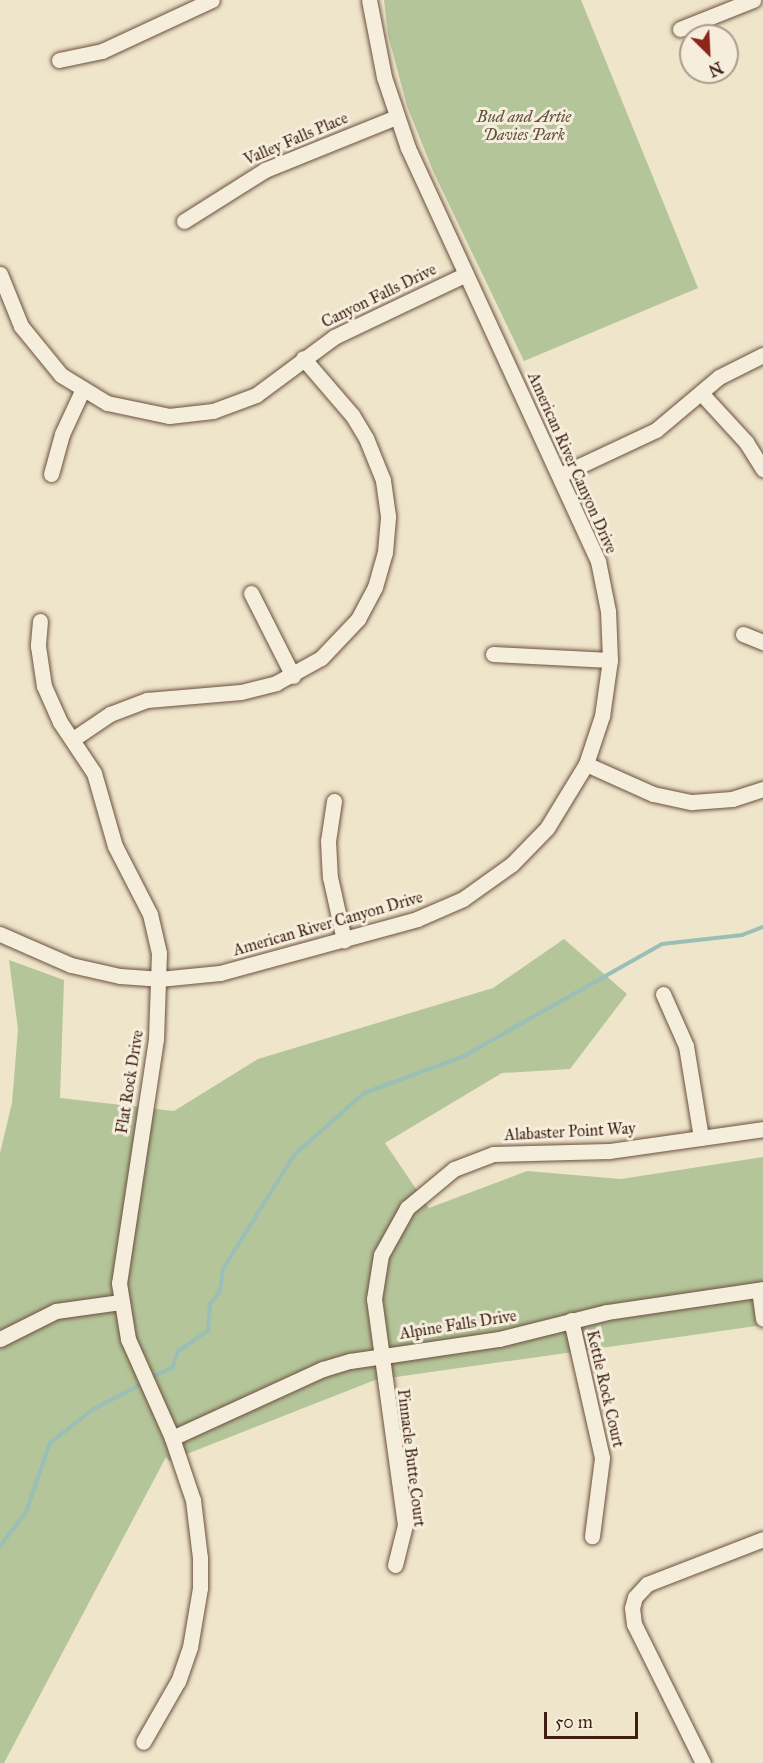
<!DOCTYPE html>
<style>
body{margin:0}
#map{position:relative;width:763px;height:1763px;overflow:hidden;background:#efe5ca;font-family:"IM FELL Great Primer",serif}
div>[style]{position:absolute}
.green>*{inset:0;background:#b5c59a}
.stream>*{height:4px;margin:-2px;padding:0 2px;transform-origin:2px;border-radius:2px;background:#9abfb6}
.roads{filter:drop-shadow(0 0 2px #6b503f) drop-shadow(0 0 2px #6b503f)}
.minor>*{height:15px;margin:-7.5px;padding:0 7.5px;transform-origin:7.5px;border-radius:7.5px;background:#f5eedd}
span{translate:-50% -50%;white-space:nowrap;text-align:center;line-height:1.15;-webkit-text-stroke:6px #f5eedd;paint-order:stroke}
.park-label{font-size:16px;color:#62513a;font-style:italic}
.street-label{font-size:16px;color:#3f1f11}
.north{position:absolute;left:679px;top:24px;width:60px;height:60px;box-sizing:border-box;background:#f5eedd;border:2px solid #ac9b8b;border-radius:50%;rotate:156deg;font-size:16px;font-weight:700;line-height:24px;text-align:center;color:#3f1f11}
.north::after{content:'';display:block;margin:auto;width:21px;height:27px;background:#8f2418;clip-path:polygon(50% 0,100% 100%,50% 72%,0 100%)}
.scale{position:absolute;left:544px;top:1712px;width:94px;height:27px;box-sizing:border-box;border:3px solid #3f1f11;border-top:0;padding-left:8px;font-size:18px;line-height:21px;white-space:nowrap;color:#3f1f11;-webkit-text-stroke:4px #f5eedd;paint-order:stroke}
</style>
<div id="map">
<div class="green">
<i style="clip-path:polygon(384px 0,581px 0,698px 288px,524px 361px,433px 171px,407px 106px,388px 35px)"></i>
<i style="clip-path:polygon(564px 939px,627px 994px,570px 1069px,502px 1073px,385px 1143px,429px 1208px,527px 1171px,621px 1179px,763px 1157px,763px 1325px,375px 1380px,169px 1461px,166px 1457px,4px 1763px,0 1763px,0 1153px,12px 1103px,18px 1029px,9px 960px,64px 980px,60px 1098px,174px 1111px,258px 1059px,493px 988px)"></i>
</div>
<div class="stream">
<i style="left:149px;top:1379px;width:27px;rotate:-27deg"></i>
<i style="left:173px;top:1367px;width:17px;rotate:-73deg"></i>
<i style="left:178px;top:1351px;width:36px;rotate:-34deg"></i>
<i style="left:208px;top:1331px;width:27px;rotate:-86deg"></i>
<i style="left:210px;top:1304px;width:16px;rotate:-52deg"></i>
<i style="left:220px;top:1291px;width:22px;rotate:-82deg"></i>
<i style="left:223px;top:1269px;width:134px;rotate:-58.1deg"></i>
<i style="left:294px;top:1155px;width:94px;rotate:-41.5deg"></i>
<i style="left:364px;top:1093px;width:107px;rotate:-20.3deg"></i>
<i style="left:464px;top:1056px;width:227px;rotate:-29.5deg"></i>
<i style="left:662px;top:944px;width:81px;rotate:-6.4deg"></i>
<i style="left:742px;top:935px;width:22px;rotate:-21deg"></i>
<i style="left:0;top:1546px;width:43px;rotate:-52.6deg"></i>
<i style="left:26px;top:1512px;width:73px;rotate:-70.8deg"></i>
<i style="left:50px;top:1443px;width:53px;rotate:-38.2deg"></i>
<i style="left:92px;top:1410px;width:58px;rotate:-27.9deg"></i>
</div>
<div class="roads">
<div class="minor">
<i style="left:680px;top:29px;width:79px;rotate:-21.7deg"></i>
<i style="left:59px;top:60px;width:44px;rotate:-11.8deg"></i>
<i style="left:102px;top:51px;width:121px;rotate:-24.9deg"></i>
<i style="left:184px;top:221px;width:96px;rotate:-32.2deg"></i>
<i style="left:265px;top:170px;width:141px;rotate:-22deg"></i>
<i style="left:0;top:274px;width:56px;rotate:68deg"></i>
<i style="left:21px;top:326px;width:63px;rotate:50.8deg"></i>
<i style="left:61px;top:375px;width:54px;rotate:31.3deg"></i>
<i style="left:107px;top:403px;width:63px;rotate:11.8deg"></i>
<i style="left:169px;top:416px;width:44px;rotate:-6.5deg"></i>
<i style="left:213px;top:411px;width:46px;rotate:-20.4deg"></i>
<i style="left:256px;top:395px;width:97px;rotate:-36.6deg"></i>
<i style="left:334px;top:337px;width:146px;rotate:-25.5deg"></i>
<i style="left:701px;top:393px;width:67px;rotate:47.4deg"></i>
<i style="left:746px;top:442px;width:32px;rotate:58deg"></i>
<i style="left:51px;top:474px;width:41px;rotate:-74.6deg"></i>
<i style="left:62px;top:434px;width:47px;rotate:-65.1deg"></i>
<i style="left:560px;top:475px;width:106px;rotate:-25.1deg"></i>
<i style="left:656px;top:430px;width:82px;rotate:-40.1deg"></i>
<i style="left:719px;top:377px;width:49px;rotate:-26.6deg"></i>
<i style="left:251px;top:593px;width:93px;rotate:63.2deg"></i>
<i style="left:40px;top:621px;width:25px;rotate:95deg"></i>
<i style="left:38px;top:646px;width:40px;rotate:81.5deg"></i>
<i style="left:44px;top:686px;width:39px;rotate:66deg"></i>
<i style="left:60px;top:722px;width:61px;rotate:56.3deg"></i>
<i style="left:94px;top:773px;width:76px;rotate:74deg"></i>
<i style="left:115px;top:846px;width:76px;rotate:62.8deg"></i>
<i style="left:150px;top:914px;width:40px;rotate:77deg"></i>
<i style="left:159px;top:953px;width:86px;rotate:92deg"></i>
<i style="left:156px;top:1039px;width:247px;rotate:98.6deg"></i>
<i style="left:119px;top:1283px;width:57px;rotate:80.9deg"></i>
<i style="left:128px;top:1339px;width:108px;rotate:66deg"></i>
<i style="left:172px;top:1438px;width:65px;rotate:71.3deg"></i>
<i style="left:193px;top:1500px;width:58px;rotate:83.1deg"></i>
<i style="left:200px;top:1558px;width:30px;rotate:90deg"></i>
<i style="left:200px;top:1588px;width:60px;rotate:99.6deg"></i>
<i style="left:190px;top:1647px;width:36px;rotate:109deg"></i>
<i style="left:178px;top:1681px;width:70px;rotate:119.8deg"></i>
<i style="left:743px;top:634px;width:22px;rotate:22deg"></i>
<i style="left:493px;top:654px;width:117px;rotate:2.9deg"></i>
<i style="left:73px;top:739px;width:45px;rotate:-34deg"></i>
<i style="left:110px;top:714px;width:40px;rotate:-21deg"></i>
<i style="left:147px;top:700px;width:94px;rotate:-4.9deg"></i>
<i style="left:241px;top:692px;width:36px;rotate:-14deg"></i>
<i style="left:276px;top:683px;width:51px;rotate:-29.1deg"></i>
<i style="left:321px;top:658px;width:54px;rotate:-46.5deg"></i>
<i style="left:358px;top:619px;width:36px;rotate:-62deg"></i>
<i style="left:375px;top:587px;width:36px;rotate:-74deg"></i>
<i style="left:385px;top:552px;width:36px;rotate:-85deg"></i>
<i style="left:388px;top:516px;width:36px;rotate:-98deg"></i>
<i style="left:383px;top:480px;width:45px;rotate:-112deg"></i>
<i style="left:366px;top:438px;width:27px;rotate:-121deg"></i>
<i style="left:352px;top:415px;width:75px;rotate:-130.7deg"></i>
<i style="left:586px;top:764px;width:73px;rotate:24.1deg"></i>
<i style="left:653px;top:794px;width:40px;rotate:12deg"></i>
<i style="left:692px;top:802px;width:40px;rotate:-4.3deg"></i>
<i style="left:732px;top:799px;width:33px;rotate:-18deg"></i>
<i style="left:334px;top:801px;width:40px;rotate:98.5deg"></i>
<i style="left:328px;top:841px;width:36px;rotate:87deg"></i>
<i style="left:330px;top:877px;width:65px;rotate:77.5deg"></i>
<i style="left:0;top:934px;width:77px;rotate:23.6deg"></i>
<i style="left:71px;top:965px;width:50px;rotate:12.7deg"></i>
<i style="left:120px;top:976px;width:39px;rotate:4deg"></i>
<i style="left:159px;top:979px;width:61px;rotate:-5.6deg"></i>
<i style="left:220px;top:973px;width:204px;rotate:-15.3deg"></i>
<i style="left:417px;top:919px;width:50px;rotate:-23.5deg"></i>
<i style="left:463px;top:899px;width:60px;rotate:-35.5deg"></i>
<i style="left:512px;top:864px;width:50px;rotate:-45.8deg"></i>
<i style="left:547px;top:828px;width:75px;rotate:-58.6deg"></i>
<i style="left:586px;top:764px;width:51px;rotate:-71.6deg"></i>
<i style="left:602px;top:716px;width:57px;rotate:-81.9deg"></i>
<i style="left:610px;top:660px;width:49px;rotate:-92.3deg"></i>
<i style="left:608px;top:611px;width:51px;rotate:-101.3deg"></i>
<i style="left:598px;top:561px;width:455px;rotate:-114.7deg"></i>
<i style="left:408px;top:148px;width:75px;rotate:-108.7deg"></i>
<i style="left:384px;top:77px;width:78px;rotate:-101deg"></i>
<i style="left:663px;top:994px;width:57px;rotate:66.1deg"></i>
<i style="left:686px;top:1046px;width:93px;rotate:80.7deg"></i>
<i style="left:759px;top:1290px;width:29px;rotate:82deg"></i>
<i style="left:571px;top:1320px;width:141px;rotate:77.3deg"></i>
<i style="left:602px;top:1458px;width:79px;rotate:97.3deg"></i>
<i style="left:0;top:1339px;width:63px;rotate:-26.6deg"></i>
<i style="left:56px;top:1311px;width:65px;rotate:-8deg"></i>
<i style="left:172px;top:1438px;width:166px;rotate:-24.6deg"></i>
<i style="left:323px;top:1369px;width:28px;rotate:-17deg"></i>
<i style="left:350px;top:1361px;width:151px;rotate:-8.4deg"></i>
<i style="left:499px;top:1339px;width:111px;rotate:-14deg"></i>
<i style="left:607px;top:1312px;width:158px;rotate:-8.4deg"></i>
<i style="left:395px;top:1565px;width:41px;rotate:-76deg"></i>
<i style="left:405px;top:1525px;width:228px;rotate:-97.8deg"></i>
<i style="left:374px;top:1299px;width:45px;rotate:-81deg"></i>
<i style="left:381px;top:1255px;width:54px;rotate:-61deg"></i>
<i style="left:407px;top:1208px;width:61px;rotate:-39.7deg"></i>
<i style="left:454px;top:1169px;width:42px;rotate:-21deg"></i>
<i style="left:493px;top:1154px;width:116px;rotate:-1.5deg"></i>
<i style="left:609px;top:1151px;width:156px;rotate:-8.1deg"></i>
<i style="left:703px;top:1763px;width:155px;rotate:-116.4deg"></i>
<i style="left:634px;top:1624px;width:16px;rotate:-97deg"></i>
<i style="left:632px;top:1608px;width:11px;rotate:-75deg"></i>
<i style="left:635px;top:1597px;width:18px;rotate:-47deg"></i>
<i style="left:647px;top:1584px;width:124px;rotate:-21.2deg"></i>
</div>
</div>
<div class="park-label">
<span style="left:524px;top:126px">Bud and Artie<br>Davies Park</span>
</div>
<div class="street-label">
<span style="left:296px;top:139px;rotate:-23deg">Valley Falls Place</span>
<span style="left:379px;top:296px;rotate:-26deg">Canyon Falls Drive</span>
<span style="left:572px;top:463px;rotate:66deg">American River Canyon Drive</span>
<span style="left:328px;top:924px;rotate:-16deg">American River Canyon Drive</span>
<span style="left:130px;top:1082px;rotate:-81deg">Flat Rock Drive</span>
<span style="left:570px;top:1132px;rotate:-3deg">Alabaster Point Way</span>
<span style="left:458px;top:1325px;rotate:-9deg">Alpine Falls Drive</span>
<span style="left:605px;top:1389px;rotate:77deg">Kettle Rock Court</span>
<span style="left:411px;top:1458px;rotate:83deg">Pinnacle Butte Court</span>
</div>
<div class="north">N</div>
<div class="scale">50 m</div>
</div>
